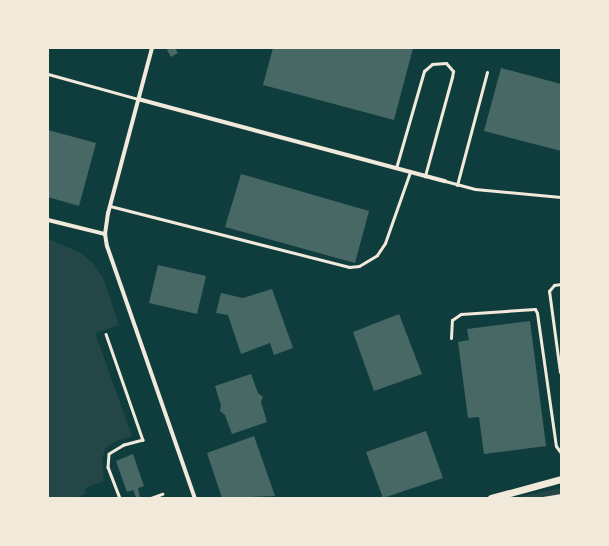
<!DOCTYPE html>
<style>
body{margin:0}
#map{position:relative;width:609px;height:546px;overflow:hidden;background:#0f3d3e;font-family:"Libre Baskerville",serif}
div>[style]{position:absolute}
.green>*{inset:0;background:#244646}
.building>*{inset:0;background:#486865}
.path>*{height:2.5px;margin:-1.25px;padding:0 1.25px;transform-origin:1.25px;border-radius:1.25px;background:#f1e9da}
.service>*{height:3px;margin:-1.5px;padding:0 1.5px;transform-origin:1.5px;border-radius:1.5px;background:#f1e9da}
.minor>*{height:4px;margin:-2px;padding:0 2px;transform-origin:2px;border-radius:2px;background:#f1e9da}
.tertiary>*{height:7px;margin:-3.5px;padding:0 3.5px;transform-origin:3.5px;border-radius:3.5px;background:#f1e9da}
span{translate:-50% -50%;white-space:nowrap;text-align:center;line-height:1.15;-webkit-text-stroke:4px #f1e9da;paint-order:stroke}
.frame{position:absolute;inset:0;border:49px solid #f1e9da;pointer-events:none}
</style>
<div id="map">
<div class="green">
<i style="clip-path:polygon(48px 239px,81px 253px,94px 264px,104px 280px,119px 325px,95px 333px,132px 436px,116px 441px,105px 449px,102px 459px,104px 481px,85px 488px,85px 494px,75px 498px,48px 498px)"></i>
<i style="clip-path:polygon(561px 488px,561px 498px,518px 498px,527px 495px)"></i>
</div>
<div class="building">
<i style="clip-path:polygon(171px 48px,175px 48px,178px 53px,171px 57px,167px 50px)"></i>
<i style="clip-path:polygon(273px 48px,413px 48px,394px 120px,263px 85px)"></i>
<i style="clip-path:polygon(501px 68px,561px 84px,561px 151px,484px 131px)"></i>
<i style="clip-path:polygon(48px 130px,96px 143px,79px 206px,48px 197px)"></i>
<i style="clip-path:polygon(241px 174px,369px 211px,355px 263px,225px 227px)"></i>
<i style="clip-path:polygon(158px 265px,206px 276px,197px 314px,149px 303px)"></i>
<i style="clip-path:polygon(272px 289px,293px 348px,274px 355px,270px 343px,241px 354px,228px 315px,216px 313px,221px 293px,243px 298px)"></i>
<i style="clip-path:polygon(399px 314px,422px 374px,374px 391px,353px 332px)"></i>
<i style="clip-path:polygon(530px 321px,546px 446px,484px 454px,479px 417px,468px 418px,458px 342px,469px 340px,467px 329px)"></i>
<i style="clip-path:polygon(251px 374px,258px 393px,263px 397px,261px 402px,267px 422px,232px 434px,225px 415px,220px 411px,221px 406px,215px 386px)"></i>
<i style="clip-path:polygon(426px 431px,443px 478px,383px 498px,366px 452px)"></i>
<i style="clip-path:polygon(254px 436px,275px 496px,222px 498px,207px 453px)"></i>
<i style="clip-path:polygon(133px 454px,144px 486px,138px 488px,140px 498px,136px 497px,133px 490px,127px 492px,116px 461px)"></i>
</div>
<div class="path">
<i style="left:106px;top:334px;width:112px;rotate:70.8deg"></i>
<i style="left:143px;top:440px;width:20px;rotate:165deg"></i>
<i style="left:124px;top:445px;width:17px;rotate:149deg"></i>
<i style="left:109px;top:454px;width:13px;rotate:94deg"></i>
<i style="left:108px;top:467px;width:33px;rotate:69deg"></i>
<i style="left:151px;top:498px;width:12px;rotate:-20deg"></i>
<i style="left:543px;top:498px;width:18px;rotate:-9deg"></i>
</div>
<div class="service">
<i style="left:48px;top:74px;width:93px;rotate:15.5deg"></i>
<i style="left:396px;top:168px;width:101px;rotate:-73.9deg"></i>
<i style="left:424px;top:71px;width:11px;rotate:-41deg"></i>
<i style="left:432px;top:64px;width:14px;rotate:-4deg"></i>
<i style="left:446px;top:63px;width:11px;rotate:49deg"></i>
<i style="left:453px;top:71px;width:6px;rotate:99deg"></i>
<i style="left:452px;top:77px;width:103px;rotate:105.3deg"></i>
<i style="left:445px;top:181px;width:31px;rotate:15deg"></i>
<i style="left:475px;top:189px;width:86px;rotate:5.3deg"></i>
<i style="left:457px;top:185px;width:117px;rotate:-75.1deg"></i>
<i style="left:110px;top:206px;width:247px;rotate:14.3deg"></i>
<i style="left:349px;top:267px;width:10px;rotate:-6deg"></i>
<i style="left:359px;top:266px;width:21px;rotate:-31deg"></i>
<i style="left:377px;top:255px;width:14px;rotate:-56deg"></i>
<i style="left:385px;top:243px;width:75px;rotate:-70.6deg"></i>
<i style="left:451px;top:338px;width:18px;rotate:-87deg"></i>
<i style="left:452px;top:320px;width:11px;rotate:-34deg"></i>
<i style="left:461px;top:314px;width:74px;rotate:-3.9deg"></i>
<i style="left:535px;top:309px;width:4px;rotate:63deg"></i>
<i style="left:537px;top:313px;width:134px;rotate:81.9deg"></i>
<i style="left:556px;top:446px;width:9px;rotate:54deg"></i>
<i style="left:560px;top:372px;width:82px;rotate:-97.7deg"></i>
<i style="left:549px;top:291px;width:8px;rotate:-50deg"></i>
<i style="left:554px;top:285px;width:7px;rotate:-8deg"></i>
</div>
<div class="minor">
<i style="left:152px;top:48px;width:171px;rotate:104.9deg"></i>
<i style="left:108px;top:213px;width:21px;rotate:98deg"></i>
<i style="left:105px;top:234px;width:12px;rotate:81deg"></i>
<i style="left:107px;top:246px;width:267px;rotate:70.8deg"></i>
<i style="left:138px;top:99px;width:318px;rotate:15deg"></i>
<i style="left:48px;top:220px;width:59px;rotate:13.8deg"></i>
</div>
<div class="tertiary">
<i style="left:491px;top:498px;width:73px;rotate:-15.2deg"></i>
</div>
<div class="frame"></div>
</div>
